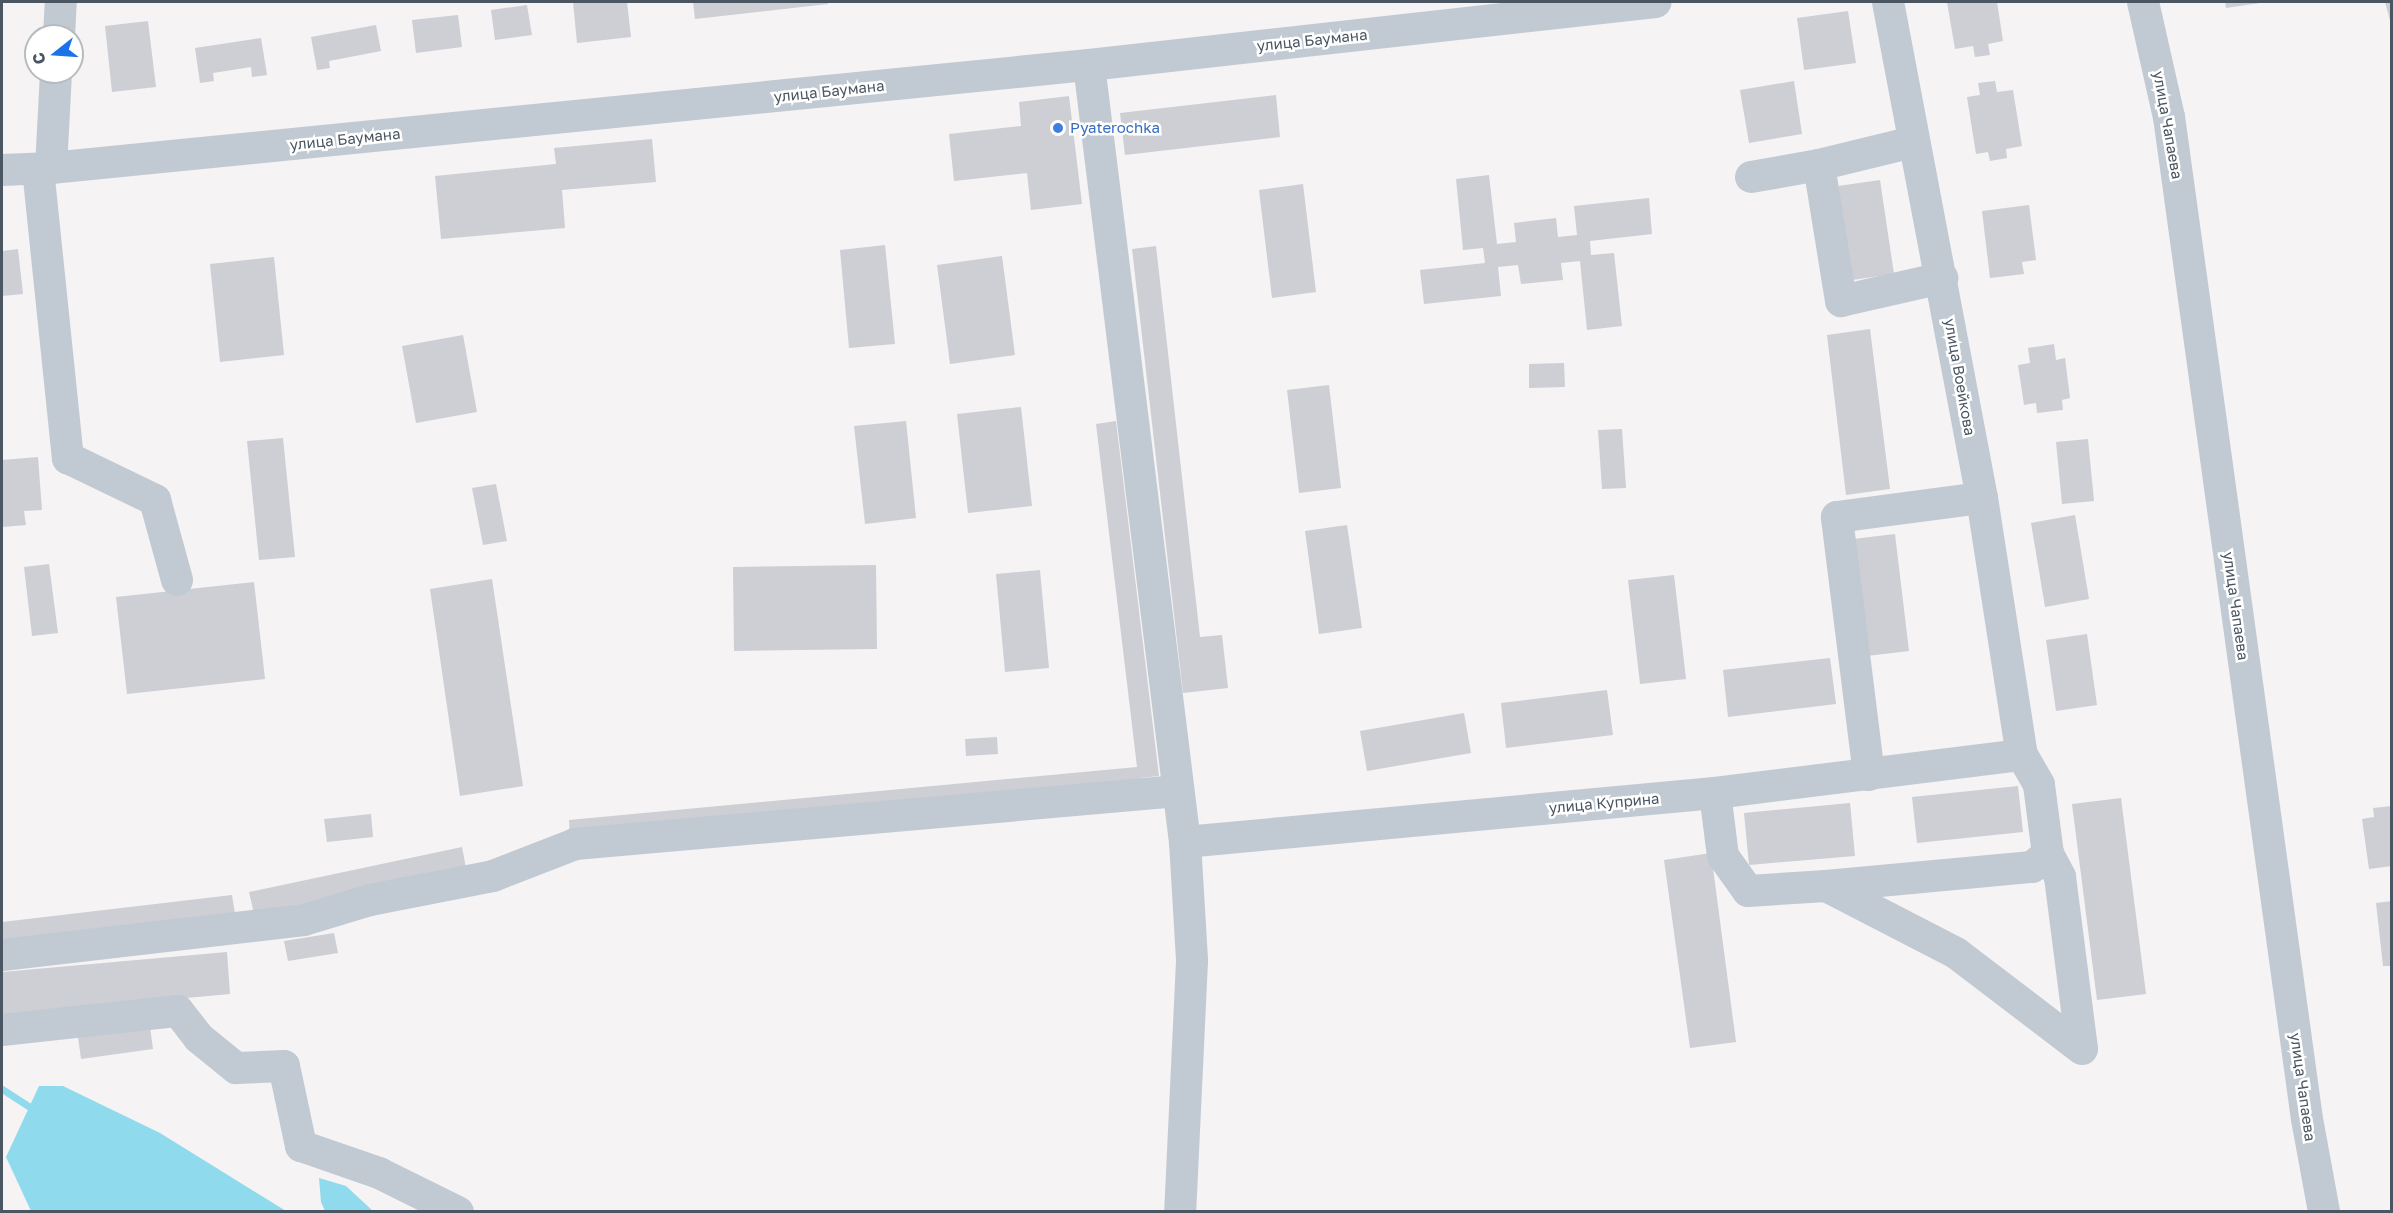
<!DOCTYPE html>
<meta charset="utf-8">
<style>
body{margin:0}
#map{position:relative;width:2393px;height:1213px;overflow:hidden;background:#f5f3f3;font-family:"Golos Text",sans-serif}
div>[style]{position:absolute}
.water>*{inset:0;background:#90daee}
.stream>*{height:7px;margin:-3.5px;padding:0 3.5px;transform-origin:3.5px;border-radius:3.5px;background:#90daee}
.building>*{inset:0;background:#cdcfd5}
.minor>*{height:32px;margin:-16px;padding:0 16px;transform-origin:16px;border-radius:16px;background:#c1cad2}
.dots>*{width:16px;height:16px;translate:-50% -50%;box-sizing:border-box;border:3px solid #fff;border-radius:50%}
span{translate:-50% -50%;white-space:nowrap;text-align:center;line-height:1.15;-webkit-text-stroke:5px #fff;paint-order:stroke}
.street-label{font-size:15px;color:#4a5661}
.shop-label{font-size:15px;color:#366cbe}
.left{translate:0 -50%;text-align:left}
.frame{position:absolute;inset:0;border:3px solid #4a5661;pointer-events:none}
.north{position:absolute;left:24px;top:24px;width:60px;height:60px;box-sizing:border-box;background:#fff;border:2px solid #b7bbc0;border-radius:50%;rotate:253deg;font-size:16px;font-weight:700;line-height:24px;text-align:center;color:#4a5661}
.north::after{content:'';display:block;margin:auto;width:21px;height:27px;background:#1a73e8;clip-path:polygon(50% 0,100% 100%,50% 72%,0 100%)}
</style>
<div id="map">
<div class="water">
<i style="clip-path:polygon(39px 1086px,63px 1086px,160px 1133px,286px 1211px,31px 1211px,6px 1157px)"></i>
<i style="clip-path:polygon(319px 1178px,346px 1186px,373px 1211px,325px 1211px,321px 1202px)"></i>
</div>
<div class="stream">
<i style="left:2px;top:1089px;width:40px;rotate:32.9deg"></i>
</div>
<div class="building">
<i style="clip-path:polygon(573px 2px,627px 2px,631px 37px,577px 43px)"></i>
<i style="clip-path:polygon(693px 2px,828px 2px,828px 4px,695px 19px)"></i>
<i style="clip-path:polygon(1947px 2px,1997px 2px,2003px 41px,1988px 44px,1990px 55px,1975px 57px,1973px 46px,1955px 49px)"></i>
<i style="clip-path:polygon(2225px 2px,2260px 2px,2260px 3px,2226px 8px)"></i>
<i style="clip-path:polygon(2385px 2px,2392px 2px,2392px 24px,2391px 24px)"></i>
<i style="clip-path:polygon(527px 5px,532px 35px,495px 40px,491px 10px)"></i>
<i style="clip-path:polygon(1848px 11px,1856px 63px,1804px 70px,1797px 18px)"></i>
<i style="clip-path:polygon(458px 15px,462px 47px,416px 53px,412px 20px)"></i>
<i style="clip-path:polygon(148px 21px,156px 87px,112px 92px,105px 26px)"></i>
<i style="clip-path:polygon(376px 25px,381px 51px,329px 61px,330px 68px,317px 70px,311px 37px)"></i>
<i style="clip-path:polygon(261px 38px,267px 75px,252px 77px,251px 67px,213px 73px,214px 81px,200px 83px,195px 48px)"></i>
<i style="clip-path:polygon(1794px 81px,1802px 134px,1749px 143px,1740px 90px)"></i>
<i style="clip-path:polygon(1995px 81px,1997px 92px,2013px 90px,2022px 146px,2006px 149px,2007px 158px,1990px 161px,1988px 152px,1976px 154px,1967px 97px,1980px 95px,1978px 83px)"></i>
<i style="clip-path:polygon(1276px 95px,1280px 137px,1125px 155px,1120px 113px)"></i>
<i style="clip-path:polygon(1069px 96px,1082px 204px,1031px 210px,1027px 173px,954px 181px,949px 134px,1021px 126px,1019px 102px)"></i>
<i style="clip-path:polygon(652px 139px,656px 182px,562px 190px,565px 228px,441px 239px,435px 176px,556px 164px,554px 148px)"></i>
<i style="clip-path:polygon(1489px 175px,1497px 244px,1516px 242px,1514px 223px,1556px 218px,1558px 237px,1577px 235px,1574px 206px,1649px 198px,1652px 234px,1590px 241px,1591px 255px,1614px 253px,1622px 326px,1587px 330px,1580px 261px,1561px 263px,1563px 280px,1521px 284px,1518px 265px,1498px 267px,1501px 296px,1424px 304px,1420px 270px,1485px 263px,1483px 248px,1463px 250px,1456px 179px)"></i>
<i style="clip-path:polygon(1880px 180px,1894px 274px,1852px 280px,1838px 186px)"></i>
<i style="clip-path:polygon(1303px 184px,1316px 292px,1272px 298px,1259px 190px)"></i>
<i style="clip-path:polygon(2029px 205px,2036px 260px,2022px 262px,2024px 274px,1990px 278px,1982px 211px)"></i>
<i style="clip-path:polygon(885px 245px,895px 344px,849px 348px,840px 250px)"></i>
<i style="clip-path:polygon(1156px 246px,1200px 637px,1222px 635px,1228px 688px,1183px 693px,1132px 249px)"></i>
<i style="clip-path:polygon(18px 249px,23px 294px,2px 296px,2px 251px)"></i>
<i style="clip-path:polygon(1002px 256px,1015px 355px,950px 364px,937px 265px)"></i>
<i style="clip-path:polygon(274px 257px,284px 355px,220px 362px,210px 264px)"></i>
<i style="clip-path:polygon(1870px 329px,1890px 489px,1846px 495px,1827px 335px)"></i>
<i style="clip-path:polygon(463px 335px,477px 412px,416px 423px,402px 346px)"></i>
<i style="clip-path:polygon(2054px 344px,2056px 360px,2065px 358px,2070px 398px,2062px 400px,2063px 410px,2037px 413px,2036px 403px,2024px 405px,2018px 365px,2030px 363px,2028px 348px)"></i>
<i style="clip-path:polygon(1564px 363px,1565px 387px,1529px 388px,1529px 364px)"></i>
<i style="clip-path:polygon(1329px 385px,1341px 488px,1299px 493px,1287px 390px)"></i>
<i style="clip-path:polygon(1021px 407px,1032px 506px,968px 513px,957px 414px)"></i>
<i style="clip-path:polygon(906px 421px,916px 518px,865px 524px,854px 426px)"></i>
<i style="clip-path:polygon(1116px 421px,1159px 776px,1140px 778px,1141px 787px,570px 840px,569px 820px,1137px 767px,1096px 424px)"></i>
<i style="clip-path:polygon(1622px 429px,1626px 488px,1602px 489px,1598px 430px)"></i>
<i style="clip-path:polygon(283px 438px,295px 557px,259px 560px,247px 441px)"></i>
<i style="clip-path:polygon(2088px 439px,2094px 501px,2062px 504px,2056px 442px)"></i>
<i style="clip-path:polygon(38px 457px,42px 510px,24px 511px,26px 525px,3px 527px,2px 460px)"></i>
<i style="clip-path:polygon(496px 484px,507px 541px,483px 545px,472px 488px)"></i>
<i style="clip-path:polygon(2075px 515px,2089px 599px,2045px 607px,2031px 523px)"></i>
<i style="clip-path:polygon(1347px 525px,1362px 628px,1319px 634px,1305px 531px)"></i>
<i style="clip-path:polygon(1895px 534px,1909px 651px,1867px 656px,1853px 539px)"></i>
<i style="clip-path:polygon(49px 564px,58px 633px,32px 636px,24px 567px)"></i>
<i style="clip-path:polygon(876px 565px,877px 649px,734px 651px,733px 567px)"></i>
<i style="clip-path:polygon(1040px 570px,1049px 668px,1005px 672px,996px 574px)"></i>
<i style="clip-path:polygon(1674px 575px,1686px 679px,1640px 684px,1628px 580px)"></i>
<i style="clip-path:polygon(492px 579px,523px 786px,460px 796px,430px 589px)"></i>
<i style="clip-path:polygon(254px 582px,265px 679px,127px 694px,116px 597px)"></i>
<i style="clip-path:polygon(2087px 634px,2097px 705px,2056px 711px,2046px 640px)"></i>
<i style="clip-path:polygon(1830px 658px,1836px 704px,1728px 717px,1723px 670px)"></i>
<i style="clip-path:polygon(1607px 690px,1613px 735px,1506px 748px,1501px 703px)"></i>
<i style="clip-path:polygon(1464px 713px,1471px 753px,1367px 771px,1360px 731px)"></i>
<i style="clip-path:polygon(997px 737px,998px 754px,966px 756px,965px 739px)"></i>
<i style="clip-path:polygon(2018px 786px,2023px 832px,1917px 843px,1912px 797px)"></i>
<i style="clip-path:polygon(2121px 798px,2146px 994px,2097px 1000px,2072px 804px)"></i>
<i style="clip-path:polygon(1850px 803px,1855px 856px,1749px 865px,1744px 813px)"></i>
<i style="clip-path:polygon(2392px 806px,2392px 866px,2369px 869px,2362px 819px,2374px 817px,2373px 808px)"></i>
<i style="clip-path:polygon(371px 814px,373px 837px,327px 842px,324px 819px)"></i>
<i style="clip-path:polygon(462px 847px,467px 873px,255px 918px,249px 892px)"></i>
<i style="clip-path:polygon(1711px 853px,1736px 1042px,1690px 1048px,1664px 860px)"></i>
<i style="clip-path:polygon(232px 895px,236px 920px,2px 946px,2px 922px)"></i>
<i style="clip-path:polygon(2392px 901px,2392px 966px,2383px 966px,2376px 903px)"></i>
<i style="clip-path:polygon(334px 933px,338px 953px,288px 961px,284px 941px)"></i>
<i style="clip-path:polygon(227px 952px,230px 994px,2px 1015px,2px 972px)"></i>
<i style="clip-path:polygon(150px 1027px,153px 1049px,81px 1059px,78px 1037px)"></i>
</div>
<div class="minor">
<i style="left:1888px;top:2px;width:505px;rotate:79.27deg"></i>
<i style="left:1982px;top:498px;width:260px;rotate:81.2deg"></i>
<i style="left:2022px;top:755px;width:34px;rotate:60deg"></i>
<i style="left:2039px;top:785px;width:70px;rotate:82.6deg"></i>
<i style="left:2048px;top:854px;width:26px;rotate:62deg"></i>
<i style="left:2060px;top:877px;width:173px;rotate:82.7deg"></i>
<i style="left:2082px;top:1049px;width:158px;rotate:-142.7deg"></i>
<i style="left:1956px;top:953px;width:146px;rotate:-152.7deg"></i>
<i style="left:1826px;top:886px;width:207px;rotate:-5.3deg"></i>
<i style="left:2032px;top:867px;width:21px;rotate:-39deg"></i>
<i style="left:2143px;top:2px;width:118px;rotate:77.3deg"></i>
<i style="left:2169px;top:117px;width:1011px;rotate:82.16deg"></i>
<i style="left:2307px;top:1119px;width:95px;rotate:79.6deg"></i>
<i style="left:59px;top:36px;width:34px;rotate:-87deg"></i>
<i style="left:1089px;top:65px;width:783px;rotate:82.96deg"></i>
<i style="left:1185px;top:842px;width:119px;rotate:86.6deg"></i>
<i style="left:1192px;top:961px;width:251px;rotate:92.7deg"></i>
<i style="left:1913px;top:142px;width:97px;rotate:166.3deg"></i>
<i style="left:1819px;top:165px;width:138px;rotate:80.8deg"></i>
<i style="left:1841px;top:301px;width:104px;rotate:-12.8deg"></i>
<i style="left:51px;top:168px;width:96px;rotate:-87deg"></i>
<i style="left:38px;top:169px;width:291px;rotate:84.1deg"></i>
<i style="left:68px;top:458px;width:97px;rotate:25.8deg"></i>
<i style="left:155px;top:500px;width:83px;rotate:74.6deg"></i>
<i style="left:2px;top:170px;width:49px;rotate:-2.3deg"></i>
<i style="left:51px;top:168px;width:1043px;rotate:-5.67deg"></i>
<i style="left:1089px;top:65px;width:570px;rotate:-6.34deg"></i>
<i style="left:1751px;top:177px;width:69px;rotate:-10deg"></i>
<i style="left:1869px;top:775px;width:260px;rotate:-97.1deg"></i>
<i style="left:1837px;top:517px;width:146px;rotate:-7.5deg"></i>
<i style="left:1715px;top:793px;width:64px;rotate:82.8deg"></i>
<i style="left:1723px;top:856px;width:43px;rotate:54.5deg"></i>
<i style="left:1748px;top:891px;width:78px;rotate:-3.7deg"></i>
<i style="left:1185px;top:842px;width:532px;rotate:-5.28deg"></i>
<i style="left:1715px;top:793px;width:309px;rotate:-7.1deg"></i>
<i style="left:2px;top:955px;width:304px;rotate:-6.6deg"></i>
<i style="left:304px;top:920px;width:69px;rotate:-16.9deg"></i>
<i style="left:370px;top:900px;width:125px;rotate:-11deg"></i>
<i style="left:493px;top:876px;width:88px;rotate:-21.3deg"></i>
<i style="left:575px;top:844px;width:605px;rotate:-5.02deg"></i>
<i style="left:2px;top:1030px;width:177px;rotate:-6.2deg"></i>
<i style="left:178px;top:1011px;width:34px;rotate:52deg"></i>
<i style="left:199px;top:1038px;width:48px;rotate:39deg"></i>
<i style="left:236px;top:1068px;width:48px;rotate:-2.4deg"></i>
<i style="left:284px;top:1066px;width:82px;rotate:78deg"></i>
<i style="left:301px;top:1146px;width:83px;rotate:19.1deg"></i>
<i style="left:379px;top:1173px;width:88px;rotate:26.3deg"></i>
</div>
<div class="dots">
<i style="left:1058px;top:128px;background:#3f7fe0"></i>
</div>
<div class="street-label">
<span style="left:1312px;top:40px;rotate:-6deg">улица Баумана</span>
<span style="left:829px;top:91px;rotate:-6deg">улица Баумана</span>
<span style="left:2168px;top:125px;rotate:80deg">улица Чапаева</span>
<span style="left:345px;top:139px;rotate:-6deg">улица Баумана</span>
<span style="left:1960px;top:377px;rotate:80deg">улица Воейкова</span>
<span style="left:2236px;top:606px;rotate:82deg">улица Чапаева</span>
<span style="left:1604px;top:803px;rotate:-5deg">улица Куприна</span>
<span style="left:2303px;top:1087px;rotate:82deg">улица Чапаева</span>
</div>
<div class="shop-label">
<span class="left" style="left:1070px;top:128px">Pyaterochka</span>
</div>
<div class="frame"></div>
<div class="north">С</div>
</div>
